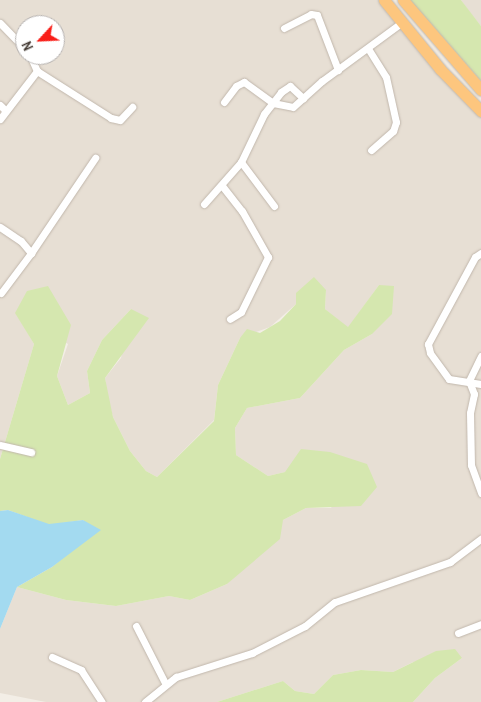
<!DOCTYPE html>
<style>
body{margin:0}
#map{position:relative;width:481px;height:702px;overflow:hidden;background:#f3eee6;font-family:"Archivo Narrow",sans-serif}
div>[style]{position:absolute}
.residential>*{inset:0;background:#e7dfd4}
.green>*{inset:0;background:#d5e7af}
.water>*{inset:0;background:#a3daf0}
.roads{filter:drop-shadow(0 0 1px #c1b7ac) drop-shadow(0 0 1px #c1b7ac)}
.minor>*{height:7px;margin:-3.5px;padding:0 3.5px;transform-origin:3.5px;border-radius:3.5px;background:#fff}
.trunk>*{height:11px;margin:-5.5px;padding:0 5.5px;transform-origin:5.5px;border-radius:5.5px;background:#fdc67e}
span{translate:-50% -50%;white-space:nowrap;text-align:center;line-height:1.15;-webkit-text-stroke:5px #fff;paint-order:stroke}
.north{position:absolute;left:15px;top:15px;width:50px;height:50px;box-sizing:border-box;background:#fff;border:1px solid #b5b1af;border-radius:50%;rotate:245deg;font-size:14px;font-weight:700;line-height:20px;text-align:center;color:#463d36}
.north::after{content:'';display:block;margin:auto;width:18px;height:22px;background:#f91e18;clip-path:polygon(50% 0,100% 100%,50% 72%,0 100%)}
</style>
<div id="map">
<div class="residential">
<i style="clip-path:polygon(evenodd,0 0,386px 0,481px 113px,481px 702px,413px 702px,435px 678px,462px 658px,413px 662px,393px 672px,361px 670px,333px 675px,314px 694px,295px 691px,283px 681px,217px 702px,46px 702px,0 693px,0 629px,17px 587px,66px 600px,116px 606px,169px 596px,190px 600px,227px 584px,283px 520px,306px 508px,332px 508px,285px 472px,268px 476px,236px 455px,235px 428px,247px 408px,300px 398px,344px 350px,372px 334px,379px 285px,348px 328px,325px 309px,326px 290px,296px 304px,270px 327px,240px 338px,218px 385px,214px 420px,157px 477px,146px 471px,130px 451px,113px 417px,107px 394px,105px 378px,121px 358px,131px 309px,102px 340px,87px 371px,90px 393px,68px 405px,57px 376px,68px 344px,16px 313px,34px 344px,0 459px,0 0,25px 25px,55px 25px,55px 55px,25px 55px,25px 25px)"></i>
<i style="clip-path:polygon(461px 0,481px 0,481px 26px,468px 10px)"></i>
</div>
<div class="green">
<i style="clip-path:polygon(410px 0,461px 0,481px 26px,481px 81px)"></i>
<i style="clip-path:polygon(314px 277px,326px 290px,325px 309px,348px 327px,379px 285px,394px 286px,392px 314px,372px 334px,344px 350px,300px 398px,247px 408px,235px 428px,236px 455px,268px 476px,285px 472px,301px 449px,330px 452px,367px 464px,377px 487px,361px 506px,306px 508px,283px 520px,280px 539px,227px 584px,190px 600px,169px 596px,116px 606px,66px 600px,17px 587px,52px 567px,71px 551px,89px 525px,83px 520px,49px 525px,8px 510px,0 511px,0 459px,34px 344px,15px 313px,27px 291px,48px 286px,71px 325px,57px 376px,68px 405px,90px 393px,87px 371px,102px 340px,131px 309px,149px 318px,105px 378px,113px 417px,130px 451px,146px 471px,157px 477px,214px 421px,218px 385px,240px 338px,247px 329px,260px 333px,280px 321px,296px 304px,296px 293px)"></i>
<i style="clip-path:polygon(455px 649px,462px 658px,435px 678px,413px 702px,217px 702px,283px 681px,295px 691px,314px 694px,333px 675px,361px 670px,393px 672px,436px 651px)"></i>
</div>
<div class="water">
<i style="clip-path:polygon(8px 510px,49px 524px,83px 520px,101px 530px,52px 567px,17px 587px,0 629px,0 511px)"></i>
</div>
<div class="roads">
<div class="minor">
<i style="left:0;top:23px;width:36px;rotate:46deg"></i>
<i style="left:284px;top:28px;width:30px;rotate:-27deg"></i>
<i style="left:311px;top:14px;width:6px;rotate:9deg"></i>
<i style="left:317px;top:15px;width:59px;rotate:69.1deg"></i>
<i style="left:369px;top:50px;width:32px;rotate:58deg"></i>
<i style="left:386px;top:77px;width:46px;rotate:77.5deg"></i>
<i style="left:396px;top:122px;width:9px;rotate:108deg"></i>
<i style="left:393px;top:131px;width:29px;rotate:139deg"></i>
<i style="left:37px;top:71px;width:88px;rotate:32.4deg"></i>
<i style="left:111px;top:118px;width:9px;rotate:13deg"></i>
<i style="left:120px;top:120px;width:18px;rotate:-47deg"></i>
<i style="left:224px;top:102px;width:20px;rotate:-53deg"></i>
<i style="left:236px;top:86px;width:9px;rotate:-27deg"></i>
<i style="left:244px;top:82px;width:36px;rotate:36deg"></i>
<i style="left:273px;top:103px;width:20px;rotate:11deg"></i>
<i style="left:293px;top:107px;width:39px;rotate:-42deg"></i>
<i style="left:322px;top:81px;width:98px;rotate:-36.3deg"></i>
<i style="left:0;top:105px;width:8px;rotate:45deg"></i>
<i style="left:0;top:119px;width:61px;rotate:-52.4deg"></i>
<i style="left:37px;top:71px;width:17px;rotate:-114deg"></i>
<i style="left:241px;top:162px;width:55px;rotate:53.1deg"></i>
<i style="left:223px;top:187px;width:31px;rotate:52deg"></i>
<i style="left:242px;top:211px;width:53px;rotate:60.5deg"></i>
<i style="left:268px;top:257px;width:61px;rotate:116.1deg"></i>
<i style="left:241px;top:312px;width:13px;rotate:148deg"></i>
<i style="left:204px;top:204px;width:56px;rotate:-48.6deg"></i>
<i style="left:241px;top:162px;width:53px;rotate:-64.4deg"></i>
<i style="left:264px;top:114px;width:28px;rotate:-52deg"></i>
<i style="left:281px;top:92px;width:11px;rotate:-34deg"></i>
<i style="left:290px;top:86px;width:18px;rotate:43deg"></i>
<i style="left:0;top:227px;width:25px;rotate:34deg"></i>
<i style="left:21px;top:241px;width:16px;rotate:50deg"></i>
<i style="left:31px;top:253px;width:50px;rotate:126.9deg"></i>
<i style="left:31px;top:253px;width:115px;rotate:-56deg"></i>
<i style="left:481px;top:253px;width:7px;rotate:146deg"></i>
<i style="left:475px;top:257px;width:99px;rotate:118.4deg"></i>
<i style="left:428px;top:344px;width:9px;rotate:77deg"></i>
<i style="left:430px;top:353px;width:32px;rotate:54deg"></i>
<i style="left:449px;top:379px;width:32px;rotate:9deg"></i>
<i style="left:481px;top:356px;width:28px;rotate:116deg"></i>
<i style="left:469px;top:381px;width:14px;rotate:69deg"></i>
<i style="left:474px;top:394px;width:19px;rotate:102deg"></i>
<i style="left:470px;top:413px;width:52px;rotate:88.9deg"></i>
<i style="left:471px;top:465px;width:30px;rotate:70deg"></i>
<i style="left:0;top:445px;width:32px;rotate:13deg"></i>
<i style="left:136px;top:626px;width:64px;rotate:63deg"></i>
<i style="left:458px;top:633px;width:25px;rotate:-21deg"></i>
<i style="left:52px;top:657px;width:32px;rotate:24deg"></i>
<i style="left:81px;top:670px;width:38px;rotate:57deg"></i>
<i style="left:145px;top:702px;width:40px;rotate:-39deg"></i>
<i style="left:176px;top:677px;width:80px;rotate:-17.5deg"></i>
<i style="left:252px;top:653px;width:59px;rotate:-27deg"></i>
<i style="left:305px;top:626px;width:38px;rotate:-39deg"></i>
<i style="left:335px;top:602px;width:122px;rotate:-19.2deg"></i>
<i style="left:450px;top:562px;width:39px;rotate:-37deg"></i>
</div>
<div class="trunk">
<i style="left:384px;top:0;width:89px;rotate:50.9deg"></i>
<i style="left:440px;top:69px;width:59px;rotate:45.7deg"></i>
<i style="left:403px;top:0;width:119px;rotate:49.1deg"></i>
</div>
</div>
<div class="north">N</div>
</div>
